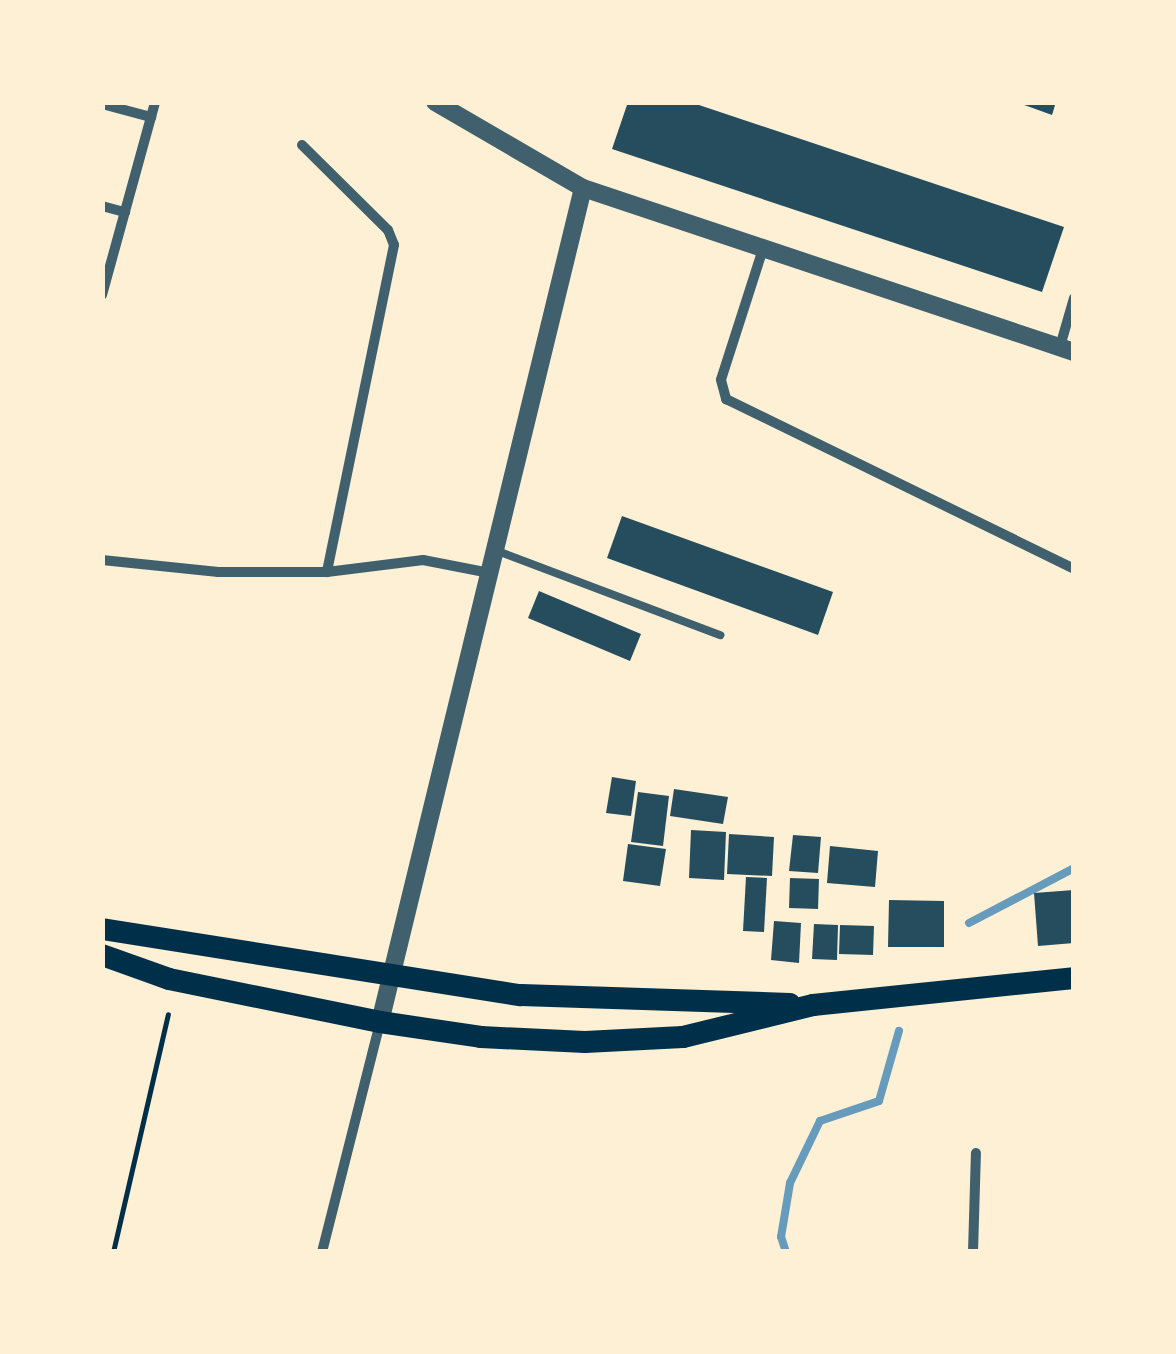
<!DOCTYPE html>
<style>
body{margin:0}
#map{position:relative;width:1176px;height:1354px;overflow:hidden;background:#fdf0d5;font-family:Manrope,sans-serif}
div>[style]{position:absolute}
.stream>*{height:8px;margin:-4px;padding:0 4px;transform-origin:4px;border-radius:4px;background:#669bbc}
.building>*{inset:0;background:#264d5e}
.path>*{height:5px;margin:-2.5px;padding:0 2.5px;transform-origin:2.5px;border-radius:2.5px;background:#003049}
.service>*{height:8px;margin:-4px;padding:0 4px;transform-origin:4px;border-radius:4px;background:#3f606c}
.minor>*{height:10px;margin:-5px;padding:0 5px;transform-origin:5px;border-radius:5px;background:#3f606c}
.tertiary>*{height:18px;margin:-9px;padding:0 9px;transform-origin:9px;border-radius:9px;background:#3f606c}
.primary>*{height:22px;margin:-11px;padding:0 11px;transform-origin:11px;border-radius:11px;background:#003049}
span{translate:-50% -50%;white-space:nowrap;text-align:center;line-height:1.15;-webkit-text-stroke:8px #fdf0d5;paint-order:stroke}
.frame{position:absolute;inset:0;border:105px solid #fdf0d5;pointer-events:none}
</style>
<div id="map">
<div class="stream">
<i style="left:969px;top:923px;width:119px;rotate:-27.6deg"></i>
<i style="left:786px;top:1252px;width:16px;rotate:-108deg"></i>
<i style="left:781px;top:1237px;width:55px;rotate:-80.5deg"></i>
<i style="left:790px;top:1183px;width:69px;rotate:-64.2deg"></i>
<i style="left:820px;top:1121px;width:62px;rotate:-18.7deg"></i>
<i style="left:879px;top:1101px;width:73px;rotate:-74.1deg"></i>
</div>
<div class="building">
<i style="clip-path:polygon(628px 102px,690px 102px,1064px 227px,1042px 292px,612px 149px)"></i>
<i style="clip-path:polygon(1016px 102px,1056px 102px,1052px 115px)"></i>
<i style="clip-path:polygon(622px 516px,833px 592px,818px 635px,607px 558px)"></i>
<i style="clip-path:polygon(539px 591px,641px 634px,630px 661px,528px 618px)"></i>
<i style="clip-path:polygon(612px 777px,636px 781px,631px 816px,606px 813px)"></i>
<i style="clip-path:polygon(674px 789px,728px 797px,723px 824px,670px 816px)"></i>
<i style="clip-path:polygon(638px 792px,669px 796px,663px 846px,631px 842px)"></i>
<i style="clip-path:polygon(691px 830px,726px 832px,724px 880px,689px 878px)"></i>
<i style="clip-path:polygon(729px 834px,774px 837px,772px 876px,727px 874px)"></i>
<i style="clip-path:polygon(793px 835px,821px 837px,818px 873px,789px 871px)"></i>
<i style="clip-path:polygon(628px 844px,666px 849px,660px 886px,623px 881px)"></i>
<i style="clip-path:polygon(830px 846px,878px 851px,875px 887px,827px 883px)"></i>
<i style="clip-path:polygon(746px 877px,767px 878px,764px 932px,743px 931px)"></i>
<i style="clip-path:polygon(790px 878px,819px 879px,818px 909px,789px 908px)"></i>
<i style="clip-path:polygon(1074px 890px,1074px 943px,1038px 946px,1034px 893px)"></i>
<i style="clip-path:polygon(889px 900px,944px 901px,944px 947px,888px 947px)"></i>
<i style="clip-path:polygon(774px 921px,801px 923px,799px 963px,771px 960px)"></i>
<i style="clip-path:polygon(814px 924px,838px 925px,837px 960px,812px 959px)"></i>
<i style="clip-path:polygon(840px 925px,874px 926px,873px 955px,839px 954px)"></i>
</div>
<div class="path">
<i style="left:113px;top:1252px;width:244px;rotate:-77deg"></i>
</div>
<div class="service">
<i style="left:495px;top:550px;width:241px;rotate:20.7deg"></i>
</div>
<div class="minor">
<i style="left:102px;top:104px;width:51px;rotate:14.9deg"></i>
<i style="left:302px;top:145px;width:121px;rotate:44.7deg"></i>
<i style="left:388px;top:230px;width:16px;rotate:68deg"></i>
<i style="left:394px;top:245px;width:334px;rotate:101.6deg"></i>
<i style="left:102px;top:206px;width:24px;rotate:15deg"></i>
<i style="left:762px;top:252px;width:134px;rotate:107.8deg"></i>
<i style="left:721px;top:380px;width:20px;rotate:75deg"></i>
<i style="left:726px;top:399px;width:387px;rotate:26deg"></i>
<i style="left:102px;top:295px;width:200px;rotate:-74.6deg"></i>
<i style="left:1059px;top:350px;width:54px;rotate:-73.9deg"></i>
<i style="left:102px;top:560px;width:117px;rotate:5.9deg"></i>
<i style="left:218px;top:572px;width:109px"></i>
<i style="left:327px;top:572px;width:97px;rotate:-7.1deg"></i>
<i style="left:423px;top:560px;width:68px;rotate:11deg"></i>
<i style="left:322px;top:1252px;width:236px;rotate:-75.8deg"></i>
<i style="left:973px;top:1252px;width:99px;rotate:-88.3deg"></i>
</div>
<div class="tertiary">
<i style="left:435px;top:102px;width:171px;rotate:30.2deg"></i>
<i style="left:583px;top:188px;width:518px;rotate:18.47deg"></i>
<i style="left:380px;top:1022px;width:858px;rotate:-76.32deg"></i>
</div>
<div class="primary">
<i style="left:102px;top:929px;width:424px;rotate:9deg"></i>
<i style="left:521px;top:995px;width:269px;rotate:1.9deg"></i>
<i style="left:102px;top:955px;width:71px;rotate:19.7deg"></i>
<i style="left:169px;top:979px;width:215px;rotate:11.5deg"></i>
<i style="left:380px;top:1022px;width:102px;rotate:8.4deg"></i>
<i style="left:481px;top:1037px;width:104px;rotate:2.8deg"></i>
<i style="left:585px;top:1042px;width:98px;rotate:-2.9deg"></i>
<i style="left:683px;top:1037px;width:134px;rotate:-13.8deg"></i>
<i style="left:813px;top:1005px;width:262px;rotate:-5.9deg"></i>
</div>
<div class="frame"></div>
</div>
